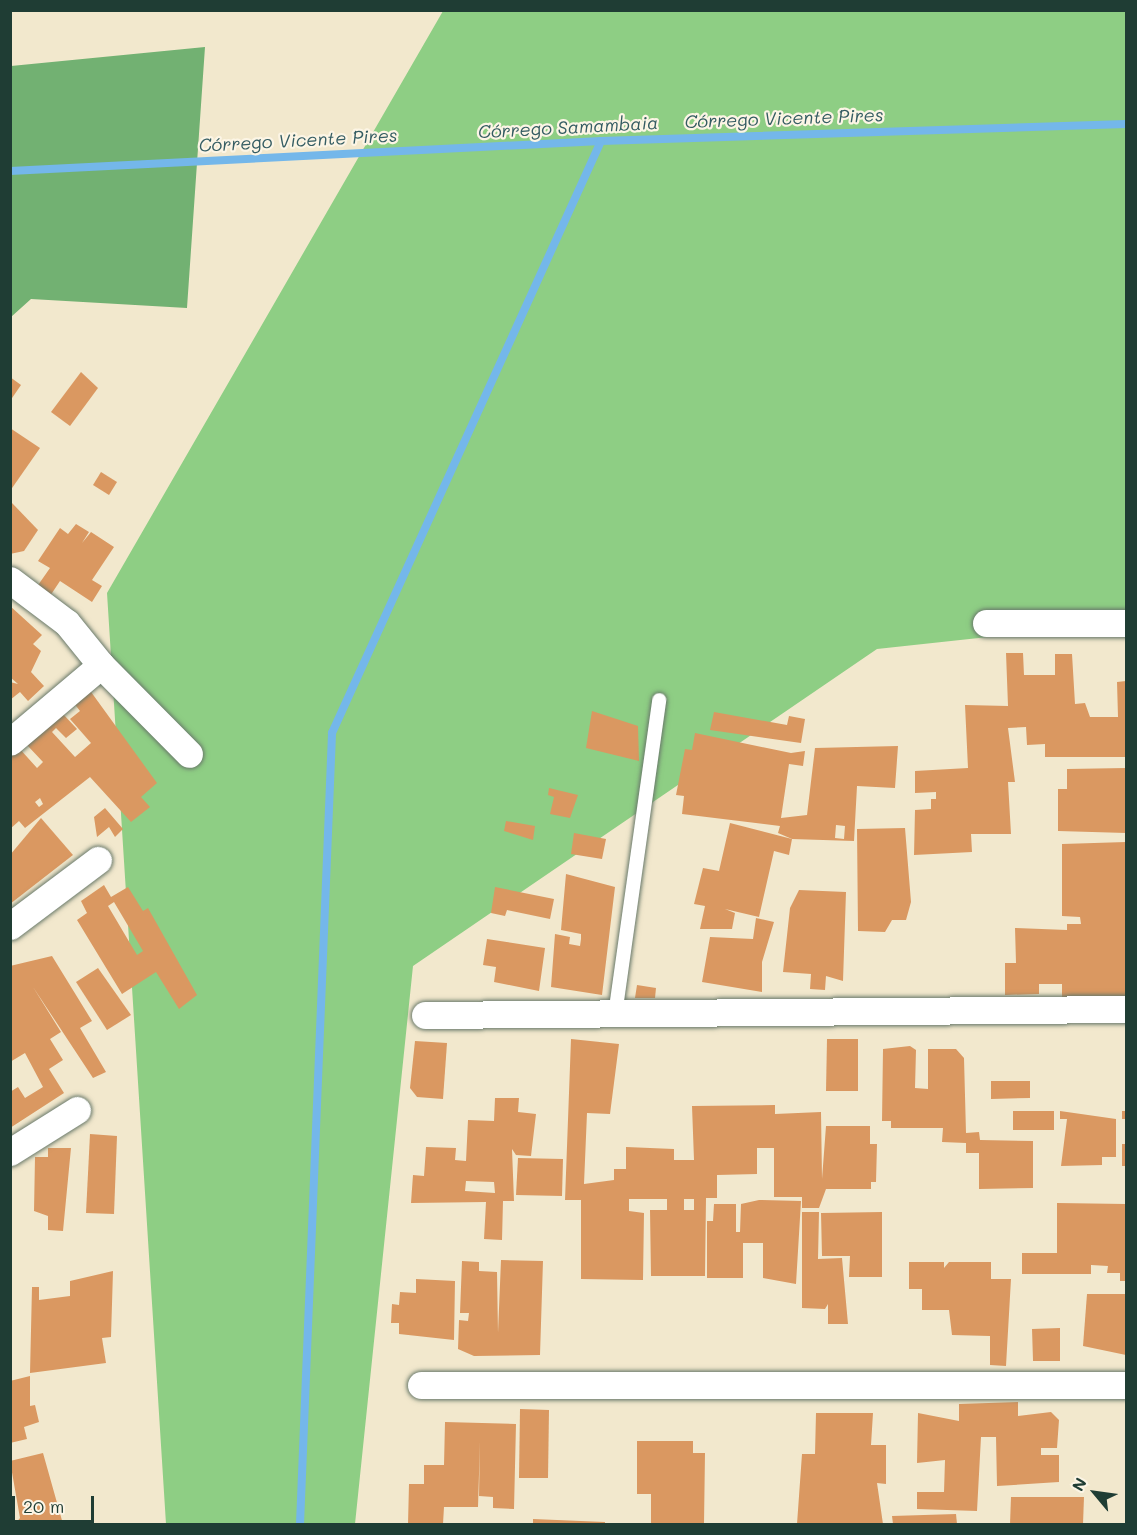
<!DOCTYPE html>
<meta charset="utf-8">
<style>
body{margin:0}
#map{position:relative;width:1137px;height:1535px;overflow:hidden;background:#f2e8cd;font-family:Mali,sans-serif}
div>[style]{position:absolute}
.green>*{inset:0;background:#8ece84}
.forest>*{inset:0;background:#72b172}
.stream>*{height:8px;margin:-4px;padding:0 4px;transform-origin:4px;border-radius:4px;background:#74b7ea}
.building>*{inset:0;background:#da9861}
.roads{filter:drop-shadow(0 0 2px #69796a) drop-shadow(0 0 2px #69796a)}
.service>*{height:14px;margin:-7px;padding:0 7px;transform-origin:7px;border-radius:7px;background:#fff}
.minor>*{height:27px;margin:-13.5px;padding:0 13.5px;transform-origin:13.5px;border-radius:13.5px;background:#fff}
span{translate:-50% -50%;white-space:nowrap;text-align:center;line-height:1.15;-webkit-text-stroke:4.5px #fcf5e5;paint-order:stroke}
.water-label{font-size:18px;color:#345c62;font-style:italic}
.frame{position:absolute;inset:0;border:12px solid #1f3d34;pointer-events:none}
.north{position:absolute;left:1065px;top:1463px;width:60px;height:60px;-webkit-text-stroke:4px #fcf5e5;paint-order:stroke;rotate:299deg;font-size:16px;font-weight:700;line-height:24px;text-align:center;color:#1f3d34}
.north::after{content:'';display:block;margin:auto;width:21px;height:27px;background:#1f3d34;clip-path:polygon(50% 0,100% 100%,50% 72%,0 100%)}
.scale{position:absolute;left:12px;top:1496px;width:82px;height:27px;box-sizing:border-box;border:3px solid #1f3d34;border-top:0;padding-left:8px;font-size:18px;line-height:21px;white-space:nowrap;color:#1f3d34;-webkit-text-stroke:4px #fcf5e5;paint-order:stroke}
</style>
<div id="map">
<div class="green">
<i style="clip-path:polygon(443px 11px,1126px 11px,1126px 622px,877px 649px,413px 966px,355px 1524px,166px 1524px,107px 593px)"></i>
</div>
<div class="forest">
<i style="clip-path:polygon(205px 47px,187px 308px,31px 299px,11px 317px,11px 66px)"></i>
</div>
<div class="stream">
<i style="left:10px;top:171px;width:592px;rotate:-2.91deg"></i>
<i style="left:601px;top:141px;width:525px;rotate:-1.85deg"></i>
<i style="left:300px;top:1524px;width:792px;rotate:-87.68deg"></i>
<i style="left:332px;top:733px;width:650px;rotate:-65.56deg"></i>
</div>
<div class="building">
<i style="clip-path:polygon(81px 372px,98px 388px,70px 426px,51px 412px)"></i>
<i style="clip-path:polygon(10px 377px,21px 385px,10px 401px)"></i>
<i style="clip-path:polygon(10px 428px,40px 448px,10px 491px)"></i>
<i style="clip-path:polygon(101px 472px,117px 482px,109px 495px,93px 485px)"></i>
<i style="clip-path:polygon(12px 503px,38px 530px,24px 551px,10px 554px)"></i>
<i style="clip-path:polygon(76px 524px,89px 532px,82px 543px,91px 532px,114px 547px,92px 580px,102px 586px,92px 602px,60px 581px,48px 599px,36px 588px,50px 568px,38px 561px,60px 528px,68px 534px)"></i>
<i style="clip-path:polygon(10px 606px,42px 635px,33px 644px,41px 651px,31px 672px,44px 686px,28px 701px,20px 692px,10px 700px,10px 682px,18px 684px,10px 677px)"></i>
<i style="clip-path:polygon(1006px 653px,1023px 653px,1024px 675px,1055px 675px,1055px 654px,1072px 654px,1075px 704px,1085px 703px,1090px 717px,1118px 717px,1117px 682px,1126px 681px,1126px 757px,1045px 757px,1045px 744px,1027px 745px,1026px 727px,1008px 728px,1015px 782px,1008px 782px,1011px 834px,971px 834px,972px 852px,914px 855px,915px 810px,931px 809px,931px 799px,936px 799px,936px 792px,915px 793px,915px 771px,968px 768px,965px 705px,1008px 706px)"></i>
<i style="clip-path:polygon(evenodd,86px 685px,157px 783px,141px 797px,150px 807px,131px 822px,90px 777px,25px 828px,19px 821px,10px 829px,10px 756px,19px 748px,37px 768px,43px 762px,27px 745px,63px 714px,77px 729px,66px 738px,56px 728px,52px 732px,75px 757px,91px 743px,70px 719px,80px 711px,73px 702px,86px 685px,40px 798px,43px 804px,39px 807px,35px 802px,40px 798px)"></i>
<i style="clip-path:polygon(592px 711px,638px 726px,639px 761px,586px 748px)"></i>
<i style="clip-path:polygon(714px 712px,787px 725px,789px 716px,805px 719px,801px 743px,710px 730px)"></i>
<i style="clip-path:polygon(evenodd,695px 733px,791px 753px,805px 751px,803px 766px,789px 764px,781px 818px,807px 815px,815px 748px,898px 746px,895px 788px,857px 786px,854px 841px,792px 839px,778px 833px,780px 826px,682px 814px,684px 796px,676px 795px,685px 749px,692px 750px,695px 733px,836px 825px,845px 826px,844px 839px,835px 838px,836px 825px)"></i>
<i style="clip-path:polygon(1126px 768px,1126px 833px,1058px 831px,1058px 789px,1067px 789px,1067px 769px)"></i>
<i style="clip-path:polygon(549px 788px,578px 795px,570px 818px,550px 814px,554px 797px,548px 795px)"></i>
<i style="clip-path:polygon(105px 808px,123px 829px,115px 837px,109px 827px,97px 837px,94px 817px)"></i>
<i style="clip-path:polygon(41px 818px,73px 855px,10px 904px,10px 855px)"></i>
<i style="clip-path:polygon(506px 821px,535px 826px,533px 840px,504px 831px)"></i>
<i style="clip-path:polygon(730px 823px,792px 839px,789px 855px,774px 851px,759px 917px,725px 909px,735px 913px,732px 929px,700px 929px,705px 906px,694px 904px,703px 868px,719px 871px)"></i>
<i style="clip-path:polygon(905px 828px,911px 902px,906px 920px,892px 920px,885px 932px,858px 931px,857px 829px)"></i>
<i style="clip-path:polygon(574px 833px,606px 839px,602px 859px,571px 854px)"></i>
<i style="clip-path:polygon(1126px 842px,1126px 998px,1062px 998px,1062px 984px,1039px 984px,1039px 994px,1005px 995px,1005px 963px,1016px 963px,1015px 928px,1067px 930px,1067px 924px,1081px 924px,1080px 917px,1062px 916px,1062px 844px)"></i>
<i style="clip-path:polygon(566px 874px,615px 887px,602px 995px,551px 987px,555px 934px,570px 937px,569px 944px,580px 946px,581px 939px,581px 934px,561px 930px)"></i>
<i style="clip-path:polygon(evenodd,104px 885px,111px 897px,128px 887px,143px 911px,148px 908px,197px 995px,179px 1009px,156px 972px,122px 994px,77px 920px,87px 913px,81px 901px,104px 885px,114px 902px,143px 951px,137px 955px,108px 906px,114px 902px)"></i>
<i style="clip-path:polygon(495px 887px,554px 899px,550px 919px,507px 910px,505px 916px,491px 913px)"></i>
<i style="clip-path:polygon(799px 890px,846px 892px,843px 981px,826px 976px,825px 990px,810px 989px,811px 974px,783px 972px,790px 908px)"></i>
<i style="clip-path:polygon(756px 918px,774px 922px,762px 962px,762px 992px,702px 982px,710px 937px,753px 939px)"></i>
<i style="clip-path:polygon(487px 939px,545px 948px,539px 991px,494px 982px,496px 967px,483px 965px)"></i>
<i style="clip-path:polygon(52px 956px,92px 1021px,80px 1028px,106px 1072px,93px 1078px,33px 987px,61px 1032px,50px 1039px,63px 1060px,49px 1069px,64px 1093px,10px 1128px,10px 1092px,18px 1087px,25px 1098px,43px 1087px,25px 1053px,10px 1062px,10px 966px)"></i>
<i style="clip-path:polygon(98px 968px,131px 1015px,107px 1030px,76px 982px)"></i>
<i style="clip-path:polygon(637px 985px,656px 988px,655px 998px,635px 998px)"></i>
<i style="clip-path:polygon(evenodd,571px 1039px,619px 1044px,610px 1114px,587px 1113px,584px 1184px,614px 1180px,614px 1169px,626px 1169px,626px 1147px,674px 1149px,674px 1160px,694px 1160px,692px 1106px,775px 1105px,775px 1114px,821px 1112px,822px 1179px,826px 1126px,870px 1126px,870px 1144px,877px 1144px,876px 1182px,871px 1182px,871px 1189px,826px 1189px,819px 1208px,802px 1208px,802px 1197px,774px 1197px,774px 1148px,757px 1148px,757px 1174px,717px 1175px,717px 1198px,706px 1198px,705px 1276px,651px 1276px,650px 1210px,667px 1210px,667px 1199px,629px 1199px,629px 1211px,644px 1213px,643px 1280px,581px 1279px,581px 1200px,565px 1200px,571px 1039px,684px 1199px,694px 1199px,694px 1210px,684px 1210px,684px 1199px)"></i>
<i style="clip-path:polygon(827px 1039px,858px 1039px,858px 1091px,826px 1091px)"></i>
<i style="clip-path:polygon(415px 1041px,447px 1043px,443px 1099px,417px 1097px,410px 1088px)"></i>
<i style="clip-path:polygon(910px 1046px,916px 1050px,915px 1088px,928px 1089px,928px 1049px,956px 1049px,964px 1058px,966px 1133px,979px 1132px,980px 1140px,1033px 1141px,1033px 1188px,979px 1189px,979px 1153px,966px 1153px,966px 1143px,942px 1142px,943px 1128px,891px 1128px,891px 1121px,882px 1121px,883px 1049px)"></i>
<i style="clip-path:polygon(991px 1081px,1030px 1081px,1030px 1098px,991px 1099px)"></i>
<i style="clip-path:polygon(evenodd,495px 1098px,519px 1098px,518px 1112px,536px 1114px,531px 1156px,516px 1155px,512px 1149px,514px 1201px,503px 1201px,502px 1240px,484px 1239px,486px 1202px,411px 1203px,413px 1175px,424px 1176px,426px 1147px,456px 1148px,455px 1160px,466px 1161px,468px 1120px,494px 1121px,495px 1098px,466px 1181px,494px 1182px,495px 1193px,465px 1191px,466px 1181px)"></i>
<i style="clip-path:polygon(1013px 1111px,1054px 1111px,1054px 1130px,1013px 1130px)"></i>
<i style="clip-path:polygon(1060px 1111px,1116px 1119px,1116px 1157px,1102px 1157px,1102px 1165px,1061px 1166px,1067px 1119px,1060px 1119px)"></i>
<i style="clip-path:polygon(1122px 1111px,1126px 1111px,1126px 1119px,1122px 1119px)"></i>
<i style="clip-path:polygon(90px 1134px,117px 1136px,114px 1214px,86px 1213px)"></i>
<i style="clip-path:polygon(1122px 1144px,1126px 1144px,1126px 1166px,1122px 1166px)"></i>
<i style="clip-path:polygon(48px 1148px,71px 1148px,63px 1231px,48px 1230px,48px 1216px,34px 1211px,35px 1157px,48px 1157px)"></i>
<i style="clip-path:polygon(518px 1158px,563px 1159px,562px 1196px,516px 1195px)"></i>
<i style="clip-path:polygon(759px 1200px,801px 1201px,796px 1284px,763px 1278px,763px 1243px,743px 1243px,743px 1278px,707px 1278px,707px 1221px,713px 1221px,714px 1204px,736px 1204px,736px 1232px,740px 1232px,741px 1204px)"></i>
<i style="clip-path:polygon(1057px 1203px,1126px 1204px,1126px 1281px,1120px 1281px,1120px 1273px,1107px 1273px,1108px 1266px,1091px 1265px,1091px 1274px,1022px 1274px,1022px 1253px,1057px 1253px)"></i>
<i style="clip-path:polygon(802px 1212px,819px 1212px,818px 1259px,842px 1258px,848px 1324px,828px 1324px,828px 1304px,825px 1309px,802px 1308px)"></i>
<i style="clip-path:polygon(882px 1212px,882px 1277px,849px 1277px,850px 1256px,822px 1256px,821px 1213px)"></i>
<i style="clip-path:polygon(501px 1260px,543px 1261px,540px 1355px,474px 1356px,458px 1349px,459px 1320px,468px 1321px,469px 1313px,460px 1313px,462px 1261px,479px 1262px,479px 1271px,497px 1272px,498px 1333px)"></i>
<i style="clip-path:polygon(909px 1262px,944px 1262px,944px 1268px,949px 1262px,991px 1262px,991px 1279px,1011px 1279px,1006px 1366px,990px 1365px,990px 1336px,952px 1335px,949px 1310px,922px 1310px,922px 1289px,909px 1289px)"></i>
<i style="clip-path:polygon(113px 1271px,111px 1337px,102px 1338px,106px 1363px,30px 1373px,32px 1287px,39px 1287px,39px 1300px,70px 1296px,70px 1281px)"></i>
<i style="clip-path:polygon(416px 1279px,455px 1281px,454px 1340px,399px 1334px,399px 1323px,391px 1323px,392px 1304px,399px 1305px,400px 1292px,416px 1293px)"></i>
<i style="clip-path:polygon(1087px 1294px,1126px 1294px,1126px 1355px,1083px 1346px)"></i>
<i style="clip-path:polygon(1060px 1328px,1060px 1361px,1033px 1361px,1032px 1329px)"></i>
<i style="clip-path:polygon(30px 1376px,30px 1406px,35px 1405px,39px 1422px,24px 1427px,27px 1439px,10px 1443px,10px 1381px)"></i>
<i style="clip-path:polygon(1018px 1402px,1018px 1416px,1051px 1412px,1059px 1420px,1057px 1448px,1041px 1448px,1041px 1455px,1059px 1455px,1059px 1482px,997px 1486px,996px 1437px,981px 1437px,977px 1511px,917px 1509px,917px 1492px,944px 1492px,945px 1460px,917px 1463px,918px 1413px,959px 1421px,959px 1404px)"></i>
<i style="clip-path:polygon(520px 1409px,549px 1410px,548px 1478px,519px 1478px)"></i>
<i style="clip-path:polygon(816px 1413px,873px 1413px,871px 1445px,886px 1445px,886px 1484px,877px 1483px,883px 1524px,797px 1524px,802px 1454px,815px 1454px)"></i>
<i style="clip-path:polygon(445px 1422px,516px 1424px,514px 1509px,493px 1508px,493px 1497px,479px 1496px,480px 1441px,478px 1507px,444px 1507px,443px 1524px,408px 1524px,409px 1484px,424px 1484px,424px 1465px,444px 1465px)"></i>
<i style="clip-path:polygon(637px 1441px,693px 1441px,693px 1453px,705px 1453px,704px 1524px,651px 1524px,651px 1494px,637px 1494px)"></i>
<i style="clip-path:polygon(43px 1453px,63px 1524px,15px 1524px,20px 1518px,10px 1461px)"></i>
<i style="clip-path:polygon(1011px 1497px,1084px 1497px,1083px 1524px,1010px 1524px)"></i>
<i style="clip-path:polygon(956px 1514px,957px 1524px,893px 1524px,892px 1516px)"></i>
<i style="clip-path:polygon(533px 1519px,605px 1522px,605px 1524px,533px 1524px)"></i>
</div>
<div class="roads">
<div class="service">
<i style="left:615px;top:1015px;width:318px;rotate:-82deg"></i>
</div>
<div class="minor">
<i style="left:10px;top:580px;width:71px;rotate:37deg"></i>
<i style="left:67px;top:623px;width:54px;rotate:51deg"></i>
<i style="left:101px;top:665px;width:119px;rotate:139.8deg"></i>
<i style="left:986px;top:623px;width:140px"></i>
<i style="left:101px;top:665px;width:125px;rotate:45.3deg"></i>
<i style="left:10px;top:926px;width:110px;rotate:-36.9deg"></i>
<i style="left:425px;top:1015px;width:701px;rotate:-0.49deg"></i>
<i style="left:10px;top:1152px;width:79px;rotate:-32.1deg"></i>
<i style="left:421px;top:1385px;width:705px"></i>
</div>
</div>
<div class="water-label">
<span style="left:784px;top:118px;rotate:-2deg">Córrego Vicente Pires</span>
<span style="left:568px;top:127px;rotate:-3deg">Córrego Samambaia</span>
<span style="left:298px;top:140px;rotate:-3deg">Córrego Vicente Pires</span>
</div>
<div class="frame"></div>
<div class="north">N</div>
<div class="scale">20 m</div>
</div>
